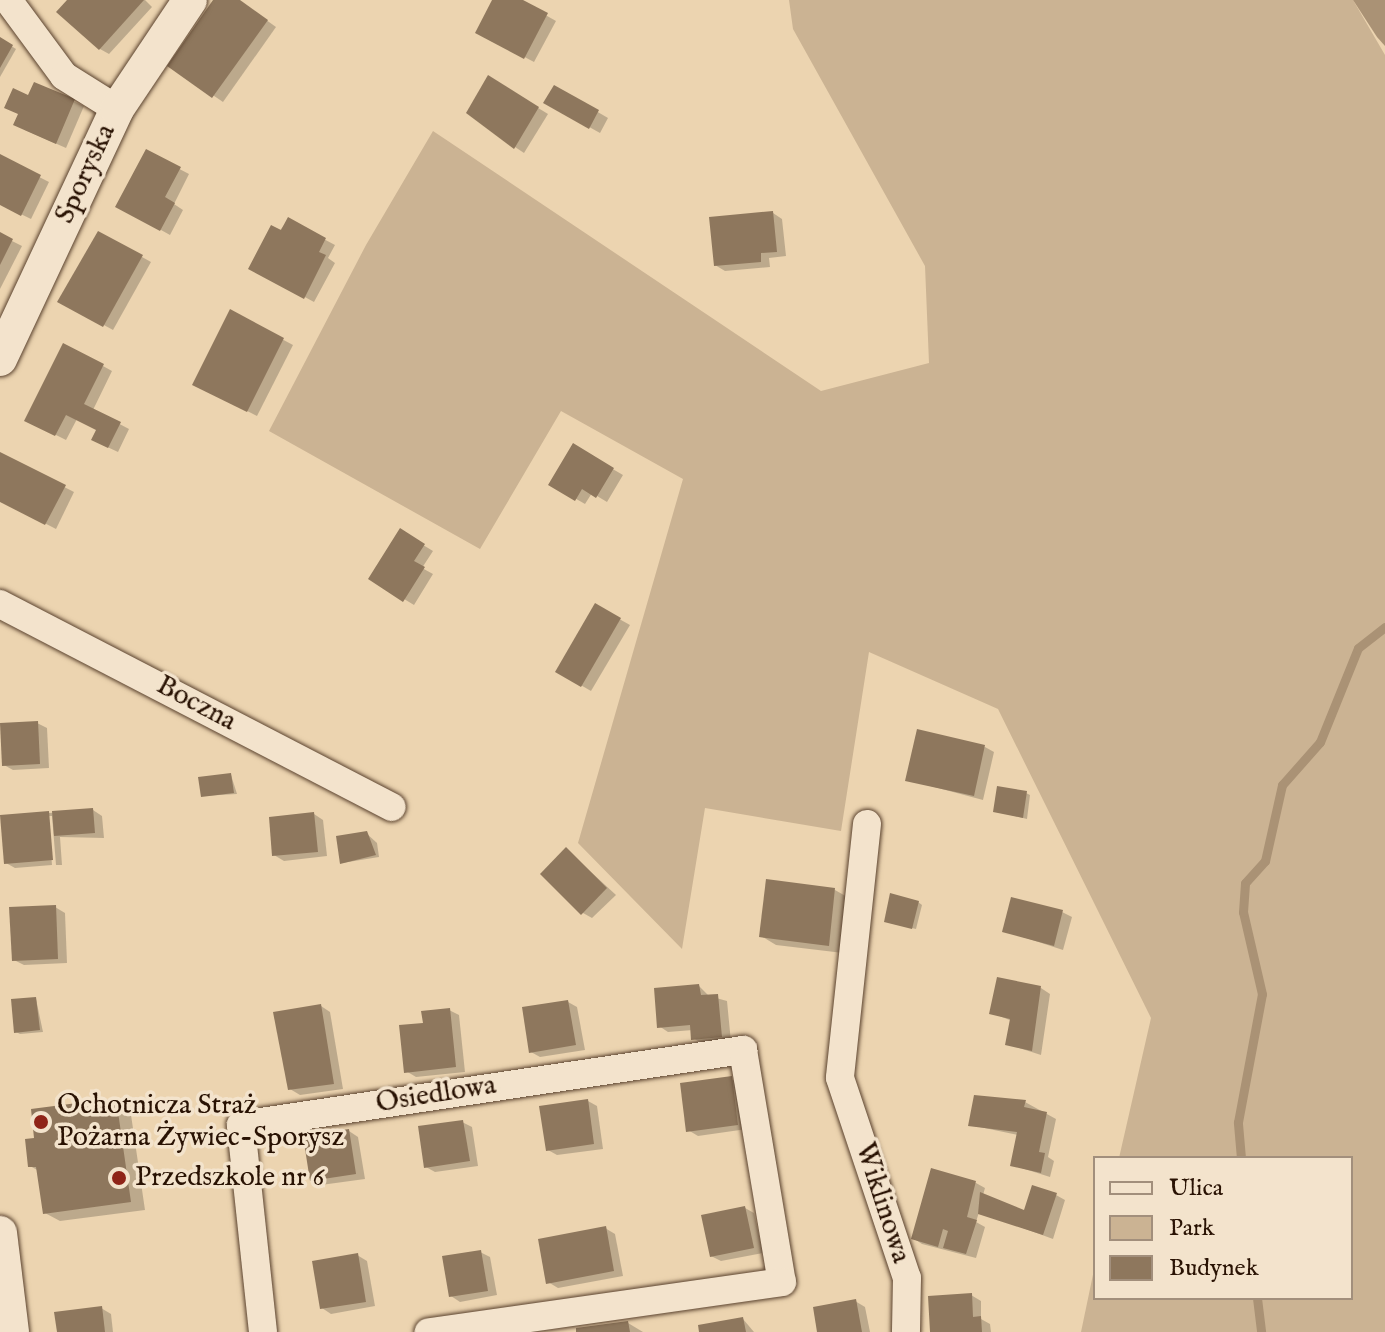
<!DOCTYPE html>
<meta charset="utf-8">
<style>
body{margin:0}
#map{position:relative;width:1385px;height:1332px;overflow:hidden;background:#ecd4b0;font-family:"IM FELL English",serif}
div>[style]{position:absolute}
.green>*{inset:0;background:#cbb393}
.water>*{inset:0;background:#aa9275}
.shadow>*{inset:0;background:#0003}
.stream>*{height:9px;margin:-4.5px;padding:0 4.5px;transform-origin:4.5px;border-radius:4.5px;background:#aa9275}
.building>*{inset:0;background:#8e775d}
.roads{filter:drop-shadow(0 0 2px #5a422e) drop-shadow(0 0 2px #5a422e)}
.minor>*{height:28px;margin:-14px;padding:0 14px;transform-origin:14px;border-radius:14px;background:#f3e3cc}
.tertiary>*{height:34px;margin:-17px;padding:0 17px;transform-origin:17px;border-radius:17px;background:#f3e3cc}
.dots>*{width:22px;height:22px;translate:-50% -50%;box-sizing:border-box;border:4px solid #f3e3cc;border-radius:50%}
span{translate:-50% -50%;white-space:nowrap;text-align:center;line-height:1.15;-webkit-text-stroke:7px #f3e3cc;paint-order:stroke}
.street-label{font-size:28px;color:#291203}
.poi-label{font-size:28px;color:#291203}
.left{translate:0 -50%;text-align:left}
.legend{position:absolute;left:1093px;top:1156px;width:260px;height:144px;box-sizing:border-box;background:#f3e3cc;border:2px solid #a28f7c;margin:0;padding:10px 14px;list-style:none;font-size:24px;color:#291203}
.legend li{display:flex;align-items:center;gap:16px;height:40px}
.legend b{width:40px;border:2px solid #a28f7c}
</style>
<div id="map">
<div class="green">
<i style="clip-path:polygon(789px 0,1353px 0,1385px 55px,1385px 1332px,1081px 1332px,1095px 1265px,1095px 1298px,1351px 1298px,1351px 1158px,1119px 1158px,1151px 1018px,998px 709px,869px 652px,841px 831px,705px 808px,682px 949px,578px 843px,683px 479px,561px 411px,480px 549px,269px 431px,366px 245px,433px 131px,821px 391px,929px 363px,925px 266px,793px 29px)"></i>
</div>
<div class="water">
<i style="clip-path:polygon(1353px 0,1385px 0,1385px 46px,1377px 37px)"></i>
</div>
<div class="shadow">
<i style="clip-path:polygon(70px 0,145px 0,152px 7px,109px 54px,100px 49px)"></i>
<i style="clip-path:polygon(216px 0,238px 0,276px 27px,223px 102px,170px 66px)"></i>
<i style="clip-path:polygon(494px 0,519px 0,556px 21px,534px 62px,477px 32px)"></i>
<i style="clip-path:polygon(0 39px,16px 49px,0 77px)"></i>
<i style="clip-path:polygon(489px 78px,548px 114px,524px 153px,515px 147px)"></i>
<i style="clip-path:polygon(35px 84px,84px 106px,66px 148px,25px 130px)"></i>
<i style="clip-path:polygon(555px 87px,608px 118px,600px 133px,546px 103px)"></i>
<i style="clip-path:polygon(147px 152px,189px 174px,174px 204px,183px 210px,170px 235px,118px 206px)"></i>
<i style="clip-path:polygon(0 157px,49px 182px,31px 219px,0 204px)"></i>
<i style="clip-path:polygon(773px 213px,782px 219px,786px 256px,769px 258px,770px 267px,725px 271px,715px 265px)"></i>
<i style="clip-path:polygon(288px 220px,335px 245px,328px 258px,335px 263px,314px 302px,251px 268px)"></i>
<i style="clip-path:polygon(99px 233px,151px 262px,113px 330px,60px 301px)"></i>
<i style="clip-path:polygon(0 235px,22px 246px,0 289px)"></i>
<i style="clip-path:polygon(231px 312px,293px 345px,257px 416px,204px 389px)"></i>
<i style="clip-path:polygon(103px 366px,112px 371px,93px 410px,129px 429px,118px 452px,103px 445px,98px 430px,77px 419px,66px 440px,36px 425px)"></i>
<i style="clip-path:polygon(573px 446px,623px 475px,607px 502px,592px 493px,585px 504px,550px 484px)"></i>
<i style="clip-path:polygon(0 454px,74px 492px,56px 529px,0 500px)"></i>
<i style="clip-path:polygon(400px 531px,433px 551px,422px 568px,433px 574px,414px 605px,371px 579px)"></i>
<i style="clip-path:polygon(596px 606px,630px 625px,591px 691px,558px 672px)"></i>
<i style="clip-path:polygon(37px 723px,47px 728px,49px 768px,13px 770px,4px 765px)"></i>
<i style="clip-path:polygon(985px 747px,994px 752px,983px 800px,908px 780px)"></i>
<i style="clip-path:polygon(231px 775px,237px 794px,203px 796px)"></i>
<i style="clip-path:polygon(1026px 793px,1030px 795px,1027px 819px,995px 811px)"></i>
<i style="clip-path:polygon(93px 810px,102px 816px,104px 838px,60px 837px,62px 865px,56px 865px,52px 816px,48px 816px,52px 865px,15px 868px,6px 863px,49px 813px)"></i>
<i style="clip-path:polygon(314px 814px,323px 820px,327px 856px,284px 861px,274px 855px)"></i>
<i style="clip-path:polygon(366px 833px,377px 843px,379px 857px,342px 863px)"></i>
<i style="clip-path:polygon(567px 850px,616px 895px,592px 918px,583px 913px)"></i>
<i style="clip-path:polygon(835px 890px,849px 898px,843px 953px,776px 945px,761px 936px)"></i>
<i style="clip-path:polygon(918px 902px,922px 905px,916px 929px,890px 923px)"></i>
<i style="clip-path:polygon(55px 907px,65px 913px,67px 963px,24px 965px,14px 960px)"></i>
<i style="clip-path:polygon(1062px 912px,1072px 917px,1063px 950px,1004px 931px)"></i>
<i style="clip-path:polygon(699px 986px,709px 996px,727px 1001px,731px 1042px,703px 1044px,693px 1038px,693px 1030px,668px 1032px,659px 1026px)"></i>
<i style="clip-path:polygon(1041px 988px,1050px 994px,1041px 1055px,1007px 1044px,1012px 1021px,992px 1013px)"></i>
<i style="clip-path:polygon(36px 999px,43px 1032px,20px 1034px,16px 1032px)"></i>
<i style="clip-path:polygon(568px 1002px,577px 1007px,585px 1050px,540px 1057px,531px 1052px)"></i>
<i style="clip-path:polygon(321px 1006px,330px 1012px,343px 1089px,300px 1095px,290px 1089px)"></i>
<i style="clip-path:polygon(449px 1010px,459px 1015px,465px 1072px,416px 1077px,406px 1071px,425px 1024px)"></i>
<i style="clip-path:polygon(731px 1079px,741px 1084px,747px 1129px,698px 1136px,688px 1130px)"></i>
<i style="clip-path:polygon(115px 1100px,130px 1108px,145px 1210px,60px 1221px,45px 1213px,39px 1171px,30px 1166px,37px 1139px)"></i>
<i style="clip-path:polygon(588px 1101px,597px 1106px,603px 1149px,557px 1155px,548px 1150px)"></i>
<i style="clip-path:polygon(1025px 1102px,1056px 1119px,1048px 1157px,1054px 1161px,1050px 1177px,1012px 1165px,1018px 1135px,970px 1125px)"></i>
<i style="clip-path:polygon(462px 1122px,472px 1127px,478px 1166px,435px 1172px,426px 1167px)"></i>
<i style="clip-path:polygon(349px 1131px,358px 1137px,365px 1179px,321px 1185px,312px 1180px)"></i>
<i style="clip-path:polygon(932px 1170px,976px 1183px,985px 1188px,983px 1195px,1025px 1213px,1056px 1195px,1065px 1200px,1053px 1239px,979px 1212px,976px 1222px,985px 1227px,976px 1258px,922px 1244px,913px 1238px)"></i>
<i style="clip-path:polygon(745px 1208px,754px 1213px,763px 1253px,721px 1261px,711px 1256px)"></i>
<i style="clip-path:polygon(605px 1228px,615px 1234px,623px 1276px,558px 1288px,548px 1282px)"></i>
<i style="clip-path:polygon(480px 1252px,490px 1257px,497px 1295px,460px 1302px,451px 1296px)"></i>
<i style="clip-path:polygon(357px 1255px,367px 1261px,375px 1306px,331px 1314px,322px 1308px)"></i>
<i style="clip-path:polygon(971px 1295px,981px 1301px,981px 1319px,990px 1324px,991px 1332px,932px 1332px)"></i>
<i style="clip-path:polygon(855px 1301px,865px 1307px,870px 1332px,819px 1332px)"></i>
<i style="clip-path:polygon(101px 1308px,111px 1314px,113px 1332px,59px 1332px)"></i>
<i style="clip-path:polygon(743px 1319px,754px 1332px,702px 1332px)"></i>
<i style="clip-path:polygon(628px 1323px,643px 1332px,578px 1332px)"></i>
</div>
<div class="stream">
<i style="left:1241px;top:1158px;width:36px;rotate:-95deg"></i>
<i style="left:1238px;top:1122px;width:130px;rotate:-79.4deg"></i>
<i style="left:1262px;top:994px;width:84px;rotate:-103deg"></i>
<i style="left:1243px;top:912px;width:29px;rotate:-86deg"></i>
<i style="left:1245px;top:883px;width:30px;rotate:-48deg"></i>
<i style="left:1265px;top:861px;width:78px;rotate:-77.4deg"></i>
<i style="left:1282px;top:785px;width:57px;rotate:-48.5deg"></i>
<i style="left:1320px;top:742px;width:101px;rotate:-68deg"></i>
<i style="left:1358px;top:648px;width:34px;rotate:-38deg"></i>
<i style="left:1257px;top:1298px;width:34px;rotate:83deg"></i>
</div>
<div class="building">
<i style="clip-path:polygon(67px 0,144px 0,99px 50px,56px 12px)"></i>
<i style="clip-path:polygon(213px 0,240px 0,268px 20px,212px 98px,167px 66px)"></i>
<i style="clip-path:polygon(492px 0,523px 0,548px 13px,524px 59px,475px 33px)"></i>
<i style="clip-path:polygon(0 37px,13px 45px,0 68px)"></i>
<i style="clip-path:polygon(488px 75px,539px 107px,514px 149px,466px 113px)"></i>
<i style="clip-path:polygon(34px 82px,75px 99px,56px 144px,13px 125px,18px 114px,4px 108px,13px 88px,28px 95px)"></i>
<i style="clip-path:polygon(554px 85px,599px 110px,589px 129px,543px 103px)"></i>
<i style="clip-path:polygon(146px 149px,181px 167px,165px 197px,175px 203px,160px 231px,115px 207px)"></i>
<i style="clip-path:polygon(0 154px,41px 175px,21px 216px,0 205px)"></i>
<i style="clip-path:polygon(773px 211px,777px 252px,761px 253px,761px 262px,714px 266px,709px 217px)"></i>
<i style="clip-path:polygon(288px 217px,326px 238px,319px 252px,326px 255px,304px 299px,248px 269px,271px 225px,281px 230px)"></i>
<i style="clip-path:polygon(98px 231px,143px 255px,103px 327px,57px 302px)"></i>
<i style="clip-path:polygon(0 232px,13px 239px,0 265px)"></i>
<i style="clip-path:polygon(230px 309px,284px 338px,247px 412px,192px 385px)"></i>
<i style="clip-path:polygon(63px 343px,104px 364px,84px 404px,121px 422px,108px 448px,91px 440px,96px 430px,66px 415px,55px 436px,24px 421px)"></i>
<i style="clip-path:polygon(573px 443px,614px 468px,596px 498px,582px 489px,575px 501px,548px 485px)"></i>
<i style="clip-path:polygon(0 452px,66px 485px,45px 525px,0 502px)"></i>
<i style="clip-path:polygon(400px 528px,425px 544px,414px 561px,425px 567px,403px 602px,368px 579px)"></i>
<i style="clip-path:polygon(595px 603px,621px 618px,581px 687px,555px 672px)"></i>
<i style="clip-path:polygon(38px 721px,40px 764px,2px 766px,0 723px)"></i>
<i style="clip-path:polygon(917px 729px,985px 745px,974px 796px,905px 781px)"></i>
<i style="clip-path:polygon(231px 773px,234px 793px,201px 797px,198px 777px)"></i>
<i style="clip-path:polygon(997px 786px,1027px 791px,1023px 818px,993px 812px)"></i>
<i style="clip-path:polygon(93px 808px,95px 833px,54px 836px,52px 811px)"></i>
<i style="clip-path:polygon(49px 811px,53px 860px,4px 864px,0 815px)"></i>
<i style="clip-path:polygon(314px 812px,318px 852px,272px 856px,269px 817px)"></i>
<i style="clip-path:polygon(367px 831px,376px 855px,340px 864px,336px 836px)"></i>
<i style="clip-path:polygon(566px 847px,607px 888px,581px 915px,540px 874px)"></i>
<i style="clip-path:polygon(766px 879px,835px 888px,829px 946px,759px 937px)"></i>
<i style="clip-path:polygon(890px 893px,919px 901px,912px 929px,884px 922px)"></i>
<i style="clip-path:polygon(1011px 897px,1063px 910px,1054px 946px,1002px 932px)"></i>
<i style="clip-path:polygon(56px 905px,58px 959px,12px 961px,9px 907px)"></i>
<i style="clip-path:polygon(997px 977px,1041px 986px,1032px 1051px,1005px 1045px,1010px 1019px,989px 1014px)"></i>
<i style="clip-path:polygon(699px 984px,701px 995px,718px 994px,722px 1037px,691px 1040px,690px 1025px,657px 1028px,654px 988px)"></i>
<i style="clip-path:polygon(36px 997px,40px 1030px,14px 1033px,11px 999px)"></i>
<i style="clip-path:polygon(568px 1000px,576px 1045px,529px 1053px,522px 1007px)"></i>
<i style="clip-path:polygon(321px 1004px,334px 1084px,288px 1090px,273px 1012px)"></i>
<i style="clip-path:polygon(450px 1008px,456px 1067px,404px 1073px,399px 1025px,423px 1023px,421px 1011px)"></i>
<i style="clip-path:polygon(732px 1076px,738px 1125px,686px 1132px,680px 1083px)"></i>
<i style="clip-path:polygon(974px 1095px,1026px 1100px,1024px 1107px,1047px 1112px,1039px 1152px,1045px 1153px,1041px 1173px,1010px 1166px,1017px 1132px,968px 1126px)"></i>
<i style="clip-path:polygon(116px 1098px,131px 1202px,43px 1214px,36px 1167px,28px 1167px,25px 1139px,34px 1138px,31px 1109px)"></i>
<i style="clip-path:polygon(588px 1099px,594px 1144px,546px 1151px,539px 1106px)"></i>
<i style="clip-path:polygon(463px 1120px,470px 1161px,424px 1168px,418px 1126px)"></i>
<i style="clip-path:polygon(349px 1129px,356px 1174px,310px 1181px,303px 1136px)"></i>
<i style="clip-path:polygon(931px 1168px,976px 1181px,967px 1217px,977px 1220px,966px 1254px,943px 1248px,948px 1231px,943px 1229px,938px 1247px,911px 1239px)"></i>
<i style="clip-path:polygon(1032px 1185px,1057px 1193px,1043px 1235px,978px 1214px,980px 1192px,1024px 1210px)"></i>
<i style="clip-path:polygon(745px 1206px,754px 1248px,710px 1257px,701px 1215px)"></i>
<i style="clip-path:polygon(606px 1226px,614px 1271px,546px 1284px,538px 1239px)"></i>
<i style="clip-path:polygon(481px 1250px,488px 1291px,449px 1297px,442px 1256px)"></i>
<i style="clip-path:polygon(358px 1253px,366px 1302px,320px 1309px,312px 1261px)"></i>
<i style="clip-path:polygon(972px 1293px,973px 1317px,981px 1316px,982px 1332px,930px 1332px,928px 1296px)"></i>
<i style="clip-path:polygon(856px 1299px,862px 1332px,817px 1332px,813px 1307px)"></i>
<i style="clip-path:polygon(102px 1306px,105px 1332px,57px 1332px,54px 1312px)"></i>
<i style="clip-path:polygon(743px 1317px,746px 1332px,699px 1332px,698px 1325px)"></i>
<i style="clip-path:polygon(628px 1321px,630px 1332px,576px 1332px,576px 1328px)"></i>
</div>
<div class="roads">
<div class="minor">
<i style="left:8px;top:0;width:94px;rotate:53.6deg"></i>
<i style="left:64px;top:76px;width:62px;rotate:31.9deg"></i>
<i style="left:0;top:604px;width:441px;rotate:27.4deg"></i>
<i style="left:867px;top:824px;width:255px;rotate:96.1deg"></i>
<i style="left:840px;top:1078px;width:211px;rotate:71.5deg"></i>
<i style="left:907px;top:1278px;width:54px;rotate:91.1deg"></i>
<i style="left:263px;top:1332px;width:208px;rotate:-96.1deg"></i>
<i style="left:241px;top:1125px;width:508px;rotate:-8.5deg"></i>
<i style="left:743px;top:1050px;width:235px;rotate:80.5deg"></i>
<i style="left:782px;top:1282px;width:357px;rotate:171.9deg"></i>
</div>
<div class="tertiary">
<i style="left:0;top:359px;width:276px;rotate:-64.9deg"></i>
<i style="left:117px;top:109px;width:131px;rotate:-56.2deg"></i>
<i style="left:0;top:1233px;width:100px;rotate:83.1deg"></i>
</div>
</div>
<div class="dots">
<i style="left:41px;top:1122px;background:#8f2418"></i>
<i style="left:119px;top:1178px;background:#8f2418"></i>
</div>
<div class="street-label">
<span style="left:86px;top:174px;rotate:-65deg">Sporyska</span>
<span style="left:196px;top:704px;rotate:28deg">Boczna</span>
<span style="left:436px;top:1095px;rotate:-9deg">Osiedlowa</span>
<span style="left:882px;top:1203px;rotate:72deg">Wiklinowa</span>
</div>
<div class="poi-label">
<span class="left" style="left:57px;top:1122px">Ochotnicza Straż<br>Pożarna Żywiec-Sporysz</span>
<span class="left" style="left:135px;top:1178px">Przedszkole nr 6</span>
</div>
<ul class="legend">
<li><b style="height:10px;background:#f3e3cc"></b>Ulica</li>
<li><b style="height:22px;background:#cbb393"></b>Park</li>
<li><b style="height:22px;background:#8e775d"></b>Budynek</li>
</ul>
</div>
